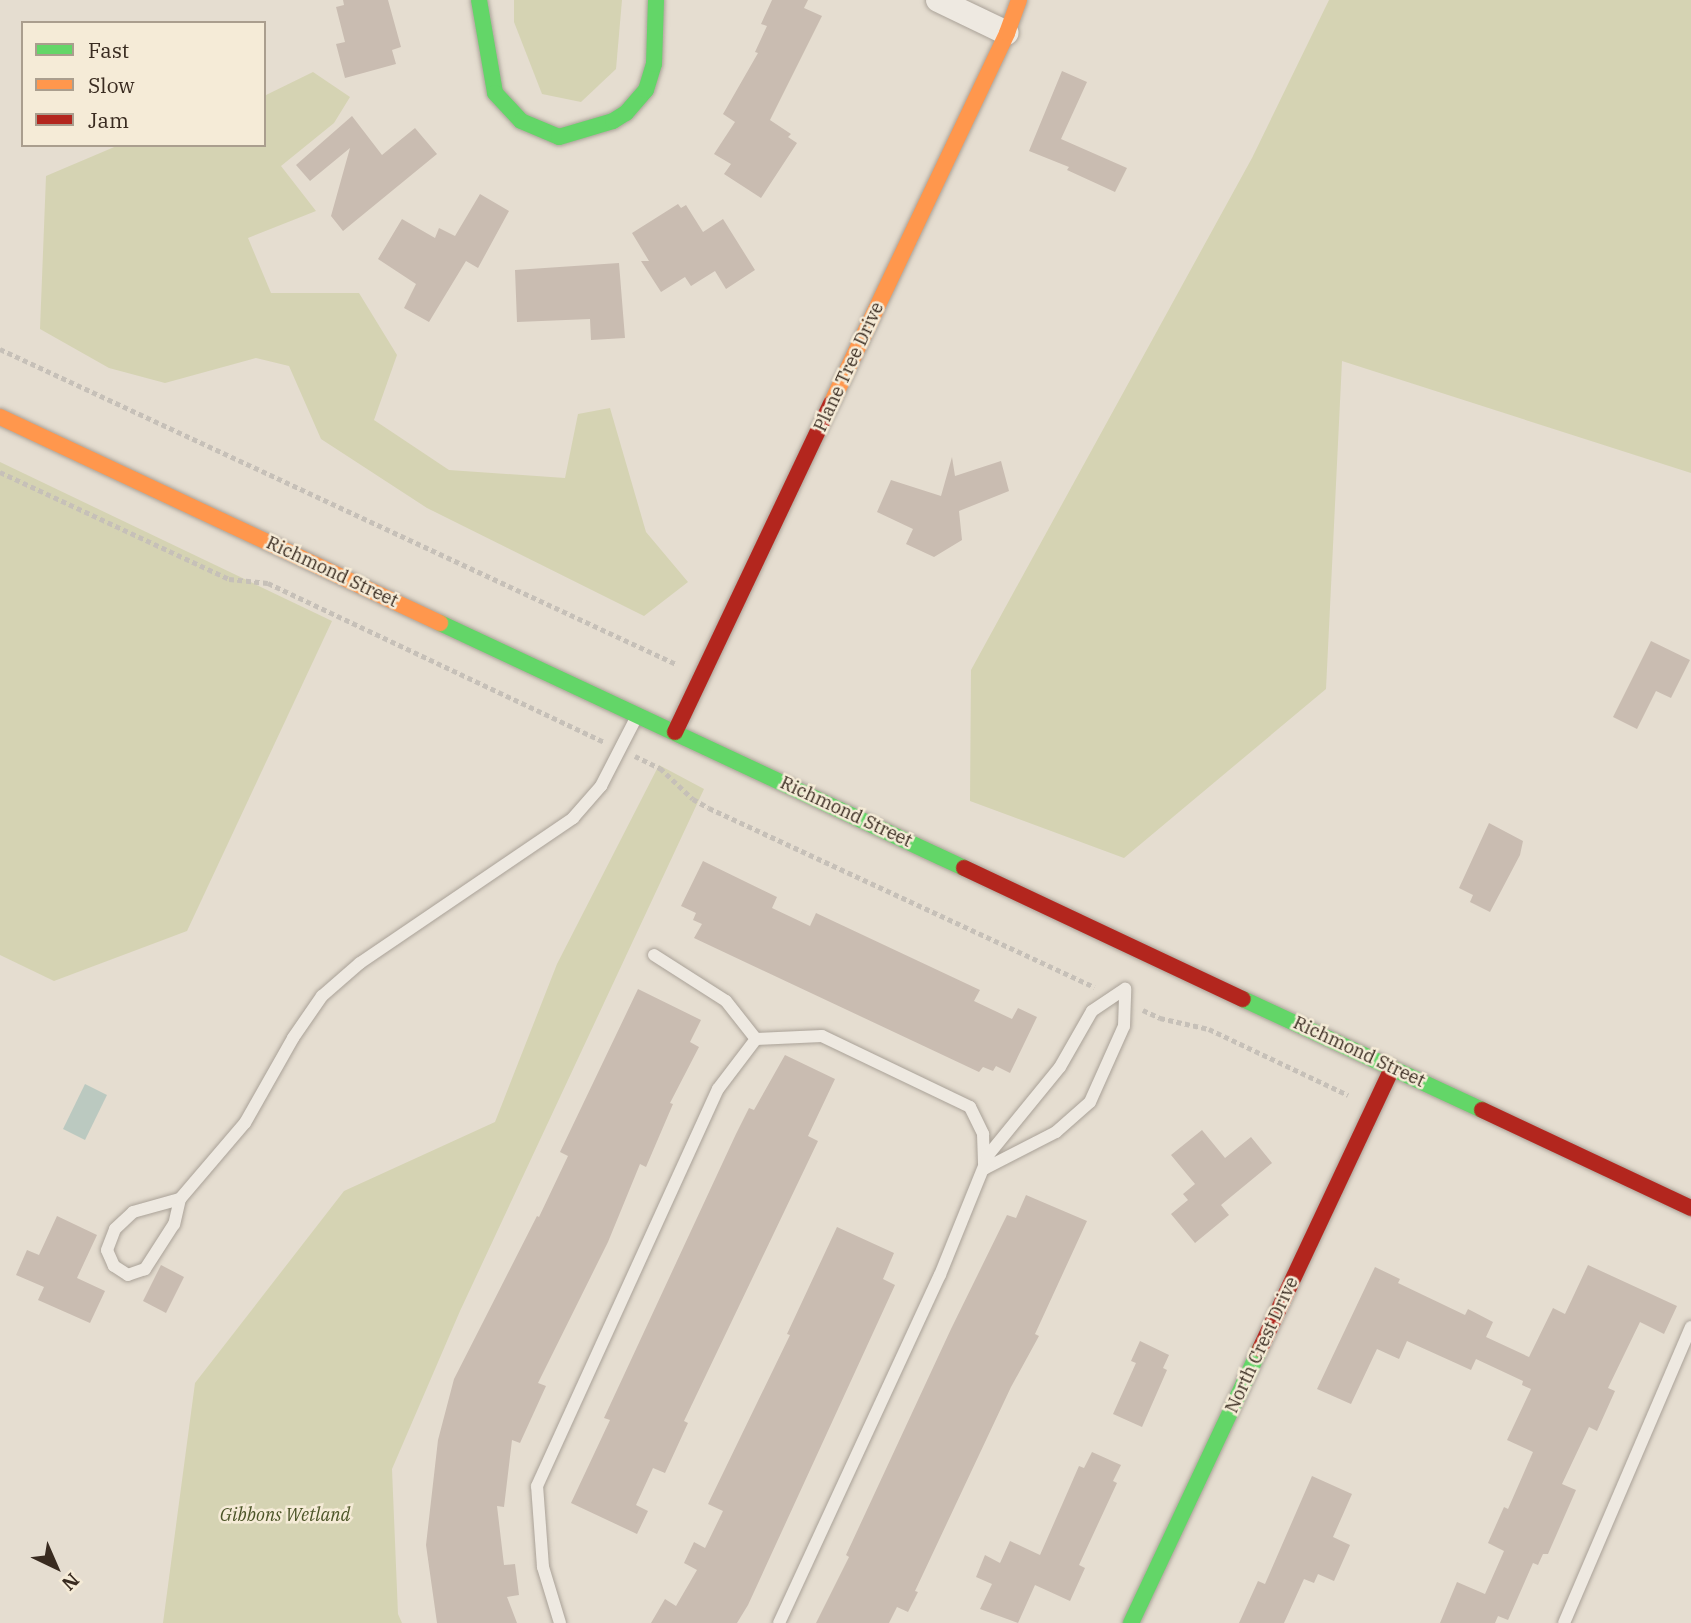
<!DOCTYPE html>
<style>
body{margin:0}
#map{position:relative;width:1691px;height:1623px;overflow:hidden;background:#e5ddd0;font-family:"IBM Plex Serif",serif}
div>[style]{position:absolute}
.green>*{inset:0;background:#d5d3b3}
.water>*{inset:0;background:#bbc9c0}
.building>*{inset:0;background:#c9bcb1}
.path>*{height:4.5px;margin-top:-2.25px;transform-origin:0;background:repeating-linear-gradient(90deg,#c6c0b8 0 5px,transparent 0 8.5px)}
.roads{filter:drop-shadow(0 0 2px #aaa298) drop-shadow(0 0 2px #aaa298)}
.lane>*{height:12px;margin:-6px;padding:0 6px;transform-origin:6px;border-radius:6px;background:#eee9e1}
.street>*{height:24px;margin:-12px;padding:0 12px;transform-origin:12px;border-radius:12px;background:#eee9e1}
.fast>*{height:16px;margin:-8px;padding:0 8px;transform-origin:8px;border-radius:8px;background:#63d668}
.slow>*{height:16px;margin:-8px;padding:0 8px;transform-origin:8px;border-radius:8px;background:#ff974d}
.jam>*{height:16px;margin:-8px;padding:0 8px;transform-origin:8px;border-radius:8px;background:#b3261e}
span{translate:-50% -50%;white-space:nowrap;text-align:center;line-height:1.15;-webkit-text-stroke:5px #f5ebd7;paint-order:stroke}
.street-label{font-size:18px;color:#392b20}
.park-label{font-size:18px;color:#4c5528;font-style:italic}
.legend{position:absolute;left:21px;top:21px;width:245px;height:126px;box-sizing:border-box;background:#f5ebd7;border:2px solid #aa9e8e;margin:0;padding:9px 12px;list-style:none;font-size:21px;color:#392b20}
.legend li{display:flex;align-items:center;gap:14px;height:35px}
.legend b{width:35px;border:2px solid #aa9e8e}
.north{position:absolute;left:21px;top:1532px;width:70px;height:70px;-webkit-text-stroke:5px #f5ebd7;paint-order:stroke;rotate:136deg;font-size:19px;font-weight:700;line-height:28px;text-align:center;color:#392b20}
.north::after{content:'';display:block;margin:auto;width:24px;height:32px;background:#392b20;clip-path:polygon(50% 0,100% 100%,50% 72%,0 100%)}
</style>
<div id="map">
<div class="green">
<i style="clip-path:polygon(514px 0,622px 0,616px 69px,581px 102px,542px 94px,514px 22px)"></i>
<i style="clip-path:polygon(1329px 0,1691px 0,1691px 473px,1342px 361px,1326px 689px,1124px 858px,970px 801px,971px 670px,1252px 158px)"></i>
<i style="clip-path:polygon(313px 72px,350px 97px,334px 123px,281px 166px,316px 211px,248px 238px,271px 293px,359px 293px,397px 355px,374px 420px,449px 470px,565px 478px,578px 414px,610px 408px,646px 532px,688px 582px,644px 616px,427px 508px,321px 439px,289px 366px,256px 358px,165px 383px,109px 368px,40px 329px,46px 176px,119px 145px,264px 145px,264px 96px)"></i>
<i style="clip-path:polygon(0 462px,332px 621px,187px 931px,54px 981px,0 955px)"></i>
<i style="clip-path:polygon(659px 765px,704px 789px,460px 1311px,392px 1469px,398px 1614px,402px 1623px,163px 1623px,195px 1383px,344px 1191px,495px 1122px,557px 964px)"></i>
</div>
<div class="water">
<i style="clip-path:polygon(85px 1084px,107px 1095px,85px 1140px,63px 1129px)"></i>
</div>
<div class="building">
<i style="clip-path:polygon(343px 0,388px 0,401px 47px,392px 50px,396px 64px,345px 78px,336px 44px,345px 42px,336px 7px,344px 5px)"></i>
<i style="clip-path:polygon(772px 0,808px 0,804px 8px,822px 16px,770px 120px,791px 134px,788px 137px,797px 143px,761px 198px,724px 174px,731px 164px,714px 154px,735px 122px,723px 114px,758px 53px,755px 52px,767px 26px,761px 24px)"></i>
<i style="clip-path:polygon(1062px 71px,1087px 82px,1061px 139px,1127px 168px,1115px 192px,1067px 170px,1069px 167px,1029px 151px)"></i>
<i style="clip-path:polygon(352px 116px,382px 155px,415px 128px,437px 154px,343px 231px,331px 216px,350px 148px,310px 181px,296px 165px)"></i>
<i style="clip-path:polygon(480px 194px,509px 211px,478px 268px,466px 261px,429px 322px,404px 308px,416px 284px,378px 259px,402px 219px,435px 238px,439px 228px,455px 236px)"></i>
<i style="clip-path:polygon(678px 204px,681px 208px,686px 205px,703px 232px,723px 219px,755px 270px,726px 289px,715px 271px,691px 286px,685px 277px,661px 292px,641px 261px,649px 261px,632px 233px)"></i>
<i style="clip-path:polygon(619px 263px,625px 338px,591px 340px,590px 319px,517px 322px,515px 270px)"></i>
<i style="clip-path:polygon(952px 457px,955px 476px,1001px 461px,1009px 491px,959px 511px,962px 540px,934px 557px,906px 544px,913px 529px,877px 512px,891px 480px,941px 496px)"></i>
<i style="clip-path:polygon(1651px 641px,1690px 660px,1671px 698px,1656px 691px,1637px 729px,1613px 717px)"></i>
<i style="clip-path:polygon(1489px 823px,1523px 841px,1520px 855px,1490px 912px,1470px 902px,1473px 895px,1459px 888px)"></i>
<i style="clip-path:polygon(703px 861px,777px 897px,772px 908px,810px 926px,816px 913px,980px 990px,974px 1001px,1012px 1019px,1018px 1008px,1037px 1017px,1010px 1073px,996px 1066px,993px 1071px,983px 1067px,979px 1072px,694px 938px,702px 924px,693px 920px,696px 913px,681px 906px)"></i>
<i style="clip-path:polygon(638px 989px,701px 1020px,690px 1042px,699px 1047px,670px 1103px,673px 1104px,646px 1167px,640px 1164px,608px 1242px,538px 1383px,546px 1386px,520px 1443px,512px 1440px,504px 1507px,497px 1506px,504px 1565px,515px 1564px,519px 1595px,507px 1597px,517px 1623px,437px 1623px,426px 1545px,438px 1440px,454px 1379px,537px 1216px,539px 1217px,568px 1156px,560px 1152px)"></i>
<i style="clip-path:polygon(785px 1055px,835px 1079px,808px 1136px,818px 1141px,684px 1421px,688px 1423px,665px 1473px,653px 1468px,636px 1505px,648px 1511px,637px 1534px,571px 1503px,610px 1420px,604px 1418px,736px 1134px,749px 1108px,754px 1110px)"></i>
<i style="clip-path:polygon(1202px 1130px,1225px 1158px,1251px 1137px,1272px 1163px,1221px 1205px,1229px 1215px,1195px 1243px,1171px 1214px,1188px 1200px,1183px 1194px,1195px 1184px,1171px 1155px)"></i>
<i style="clip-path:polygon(1026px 1195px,1087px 1221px,1035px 1334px,1039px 1336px,1011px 1387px,915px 1591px,918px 1592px,908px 1612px,897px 1607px,889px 1623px,816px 1623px,849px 1557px,846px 1555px,951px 1329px,1007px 1215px,1016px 1218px)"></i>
<i style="clip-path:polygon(57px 1216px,97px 1235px,77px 1278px,105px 1291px,90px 1323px,38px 1300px,44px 1287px,16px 1275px,27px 1250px,39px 1255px)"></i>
<i style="clip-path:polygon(837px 1227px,894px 1253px,883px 1279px,895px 1285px,748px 1605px,737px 1623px,651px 1623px,665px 1599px,676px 1606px,697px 1570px,684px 1563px,694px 1542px,705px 1548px,723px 1511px,708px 1504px,790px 1335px,787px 1334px)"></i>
<i style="clip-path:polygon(161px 1265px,184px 1277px,166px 1313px,143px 1301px)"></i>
<i style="clip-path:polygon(1588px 1265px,1677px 1306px,1664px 1334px,1640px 1322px,1608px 1388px,1615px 1391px,1597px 1431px,1589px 1427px,1562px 1484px,1576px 1490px,1548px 1554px,1543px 1554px,1538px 1565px,1533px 1563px,1508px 1620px,1498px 1616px,1495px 1623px,1440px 1623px,1457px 1582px,1485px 1594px,1504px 1551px,1488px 1543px,1504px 1507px,1508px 1509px,1533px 1452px,1507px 1440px,1531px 1389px,1522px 1385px,1523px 1381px,1476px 1359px,1471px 1370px,1407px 1341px,1399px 1359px,1377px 1349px,1351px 1404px,1317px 1389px,1375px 1267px,1400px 1279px,1398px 1283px,1465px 1315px,1468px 1309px,1493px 1322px,1486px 1337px,1529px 1357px,1553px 1308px,1565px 1314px)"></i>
<i style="clip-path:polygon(1140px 1341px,1169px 1355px,1163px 1368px,1167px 1370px,1142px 1427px,1113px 1414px,1136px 1363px,1131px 1361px)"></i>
<i style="clip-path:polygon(1092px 1452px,1121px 1465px,1113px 1481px,1117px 1483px,1079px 1565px,1085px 1568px,1070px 1601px,1035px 1585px,1018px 1623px,980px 1609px,992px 1584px,976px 1577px,985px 1555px,1000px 1563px,1010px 1541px,1040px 1555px,1079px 1466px,1084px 1468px)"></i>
<i style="clip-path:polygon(1312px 1476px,1352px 1494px,1333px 1537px,1350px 1545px,1334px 1581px,1318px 1574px,1314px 1583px,1304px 1579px,1284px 1623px,1239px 1623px,1258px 1581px,1265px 1584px)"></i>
</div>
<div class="path">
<i style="left:0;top:349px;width:746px;rotate:24.98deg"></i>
<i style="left:0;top:472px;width:253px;rotate:25deg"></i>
<i style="left:229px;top:579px;width:39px;rotate:6deg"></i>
<i style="left:268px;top:583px;width:372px;rotate:25.3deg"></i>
<i style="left:635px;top:756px;width:28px;rotate:26deg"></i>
<i style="left:660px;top:768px;width:45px;rotate:43.2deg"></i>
<i style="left:693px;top:799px;width:18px;rotate:29deg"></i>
<i style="left:709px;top:808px;width:425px;rotate:24.9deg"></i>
<i style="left:1143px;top:1010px;width:19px;rotate:25deg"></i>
<i style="left:1160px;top:1018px;width:50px;rotate:12.7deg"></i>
<i style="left:1209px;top:1029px;width:154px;rotate:25.4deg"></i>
</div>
<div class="roads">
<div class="lane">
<i style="left:654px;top:955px;width:85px;rotate:32.6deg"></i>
<i style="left:726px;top:1001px;width:48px;rotate:51.7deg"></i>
<i style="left:984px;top:1169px;width:81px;rotate:-27.2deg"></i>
<i style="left:1056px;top:1132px;width:45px;rotate:-41.4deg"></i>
<i style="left:1090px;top:1102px;width:83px;rotate:-65.9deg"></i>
<i style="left:1124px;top:1026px;width:37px;rotate:-88deg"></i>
<i style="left:180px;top:1199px;width:26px;rotate:103deg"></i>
<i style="left:174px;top:1224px;width:54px;rotate:122.8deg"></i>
<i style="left:145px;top:1269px;width:18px;rotate:161deg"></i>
<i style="left:128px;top:1275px;width:17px;rotate:-147deg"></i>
<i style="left:114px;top:1266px;width:17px;rotate:-114deg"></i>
<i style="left:107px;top:1250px;width:22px;rotate:-69deg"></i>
<i style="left:115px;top:1229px;width:25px;rotate:-43deg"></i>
<i style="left:133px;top:1212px;width:49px;rotate:-15.5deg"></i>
<i style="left:180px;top:1199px;width:100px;rotate:-49.5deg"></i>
<i style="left:245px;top:1123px;width:98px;rotate:-60.5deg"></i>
<i style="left:293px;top:1038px;width:51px;rotate:-55.4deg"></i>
<i style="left:322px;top:996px;width:50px;rotate:-41deg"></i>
<i style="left:360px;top:963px;width:258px;rotate:-34.2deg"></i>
<i style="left:573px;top:818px;width:43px;rotate:-48.8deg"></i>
<i style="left:601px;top:786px;width:76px;rotate:-62.8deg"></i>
<i style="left:560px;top:1623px;width:59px;rotate:-106.9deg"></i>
<i style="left:543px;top:1567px;width:81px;rotate:-94.2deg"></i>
<i style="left:537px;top:1486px;width:436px;rotate:-65.5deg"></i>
<i style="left:718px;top:1089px;width:63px;rotate:-52.8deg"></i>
<i style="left:756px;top:1039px;width:66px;rotate:-2.6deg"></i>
<i style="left:822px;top:1036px;width:164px;rotate:25.6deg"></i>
<i style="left:970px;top:1107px;width:30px;rotate:64deg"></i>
<i style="left:983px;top:1134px;width:35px;rotate:88deg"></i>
<i style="left:779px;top:1623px;width:383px;rotate:-65.2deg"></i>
<i style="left:940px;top:1275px;width:131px;rotate:-68deg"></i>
<i style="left:989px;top:1154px;width:112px;rotate:-50.8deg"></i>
<i style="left:1060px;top:1067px;width:64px;rotate:-60.3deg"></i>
<i style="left:1092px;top:1011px;width:40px;rotate:-34deg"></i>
<i style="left:1564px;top:1623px;width:322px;rotate:-66.8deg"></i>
</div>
<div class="street">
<i style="left:938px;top:0;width:76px;rotate:25.6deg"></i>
</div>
<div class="fast">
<i style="left:479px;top:0;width:94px;rotate:80.2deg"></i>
<i style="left:495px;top:93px;width:38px;rotate:47deg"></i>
<i style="left:521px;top:121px;width:41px;rotate:22.8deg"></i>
<i style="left:559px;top:137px;width:56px;rotate:-16.5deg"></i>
<i style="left:613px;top:121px;width:15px;rotate:-32deg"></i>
<i style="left:626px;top:113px;width:30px;rotate:-49deg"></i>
<i style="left:646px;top:90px;width:27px;rotate:-73deg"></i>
<i style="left:654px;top:64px;width:64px;rotate:-88.2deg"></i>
<i style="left:440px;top:623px;width:578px;rotate:25.06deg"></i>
<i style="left:1243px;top:999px;width:264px;rotate:24.9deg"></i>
<i style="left:1131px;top:1623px;width:303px;rotate:-64.8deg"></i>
</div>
<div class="slow">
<i style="left:831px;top:404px;width:411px;rotate:-64.6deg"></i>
<i style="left:1007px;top:33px;width:35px;rotate:-70deg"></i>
<i style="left:0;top:417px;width:486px;rotate:25.1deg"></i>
</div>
<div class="jam">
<i style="left:675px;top:732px;width:363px;rotate:-64.6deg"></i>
<i style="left:964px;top:868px;width:308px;rotate:25.2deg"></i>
<i style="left:1482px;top:1110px;width:231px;rotate:25.1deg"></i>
<i style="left:1260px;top:1349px;width:310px;rotate:-64.8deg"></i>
</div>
</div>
<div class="street-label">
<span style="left:849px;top:367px;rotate:-65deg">Plane Tree Drive</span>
<span style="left:332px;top:572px;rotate:25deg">Richmond Street</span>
<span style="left:846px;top:812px;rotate:25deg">Richmond Street</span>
<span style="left:1359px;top:1052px;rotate:25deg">Richmond Street</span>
<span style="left:1262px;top:1345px;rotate:-65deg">North Crest Drive</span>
</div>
<div class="park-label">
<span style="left:285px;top:1515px">Gibbons Wetland</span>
</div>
<ul class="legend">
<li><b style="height:9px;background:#63d668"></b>Fast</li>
<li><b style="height:9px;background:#ff974d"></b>Slow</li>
<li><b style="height:9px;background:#b3261e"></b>Jam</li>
</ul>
<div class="north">N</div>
</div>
